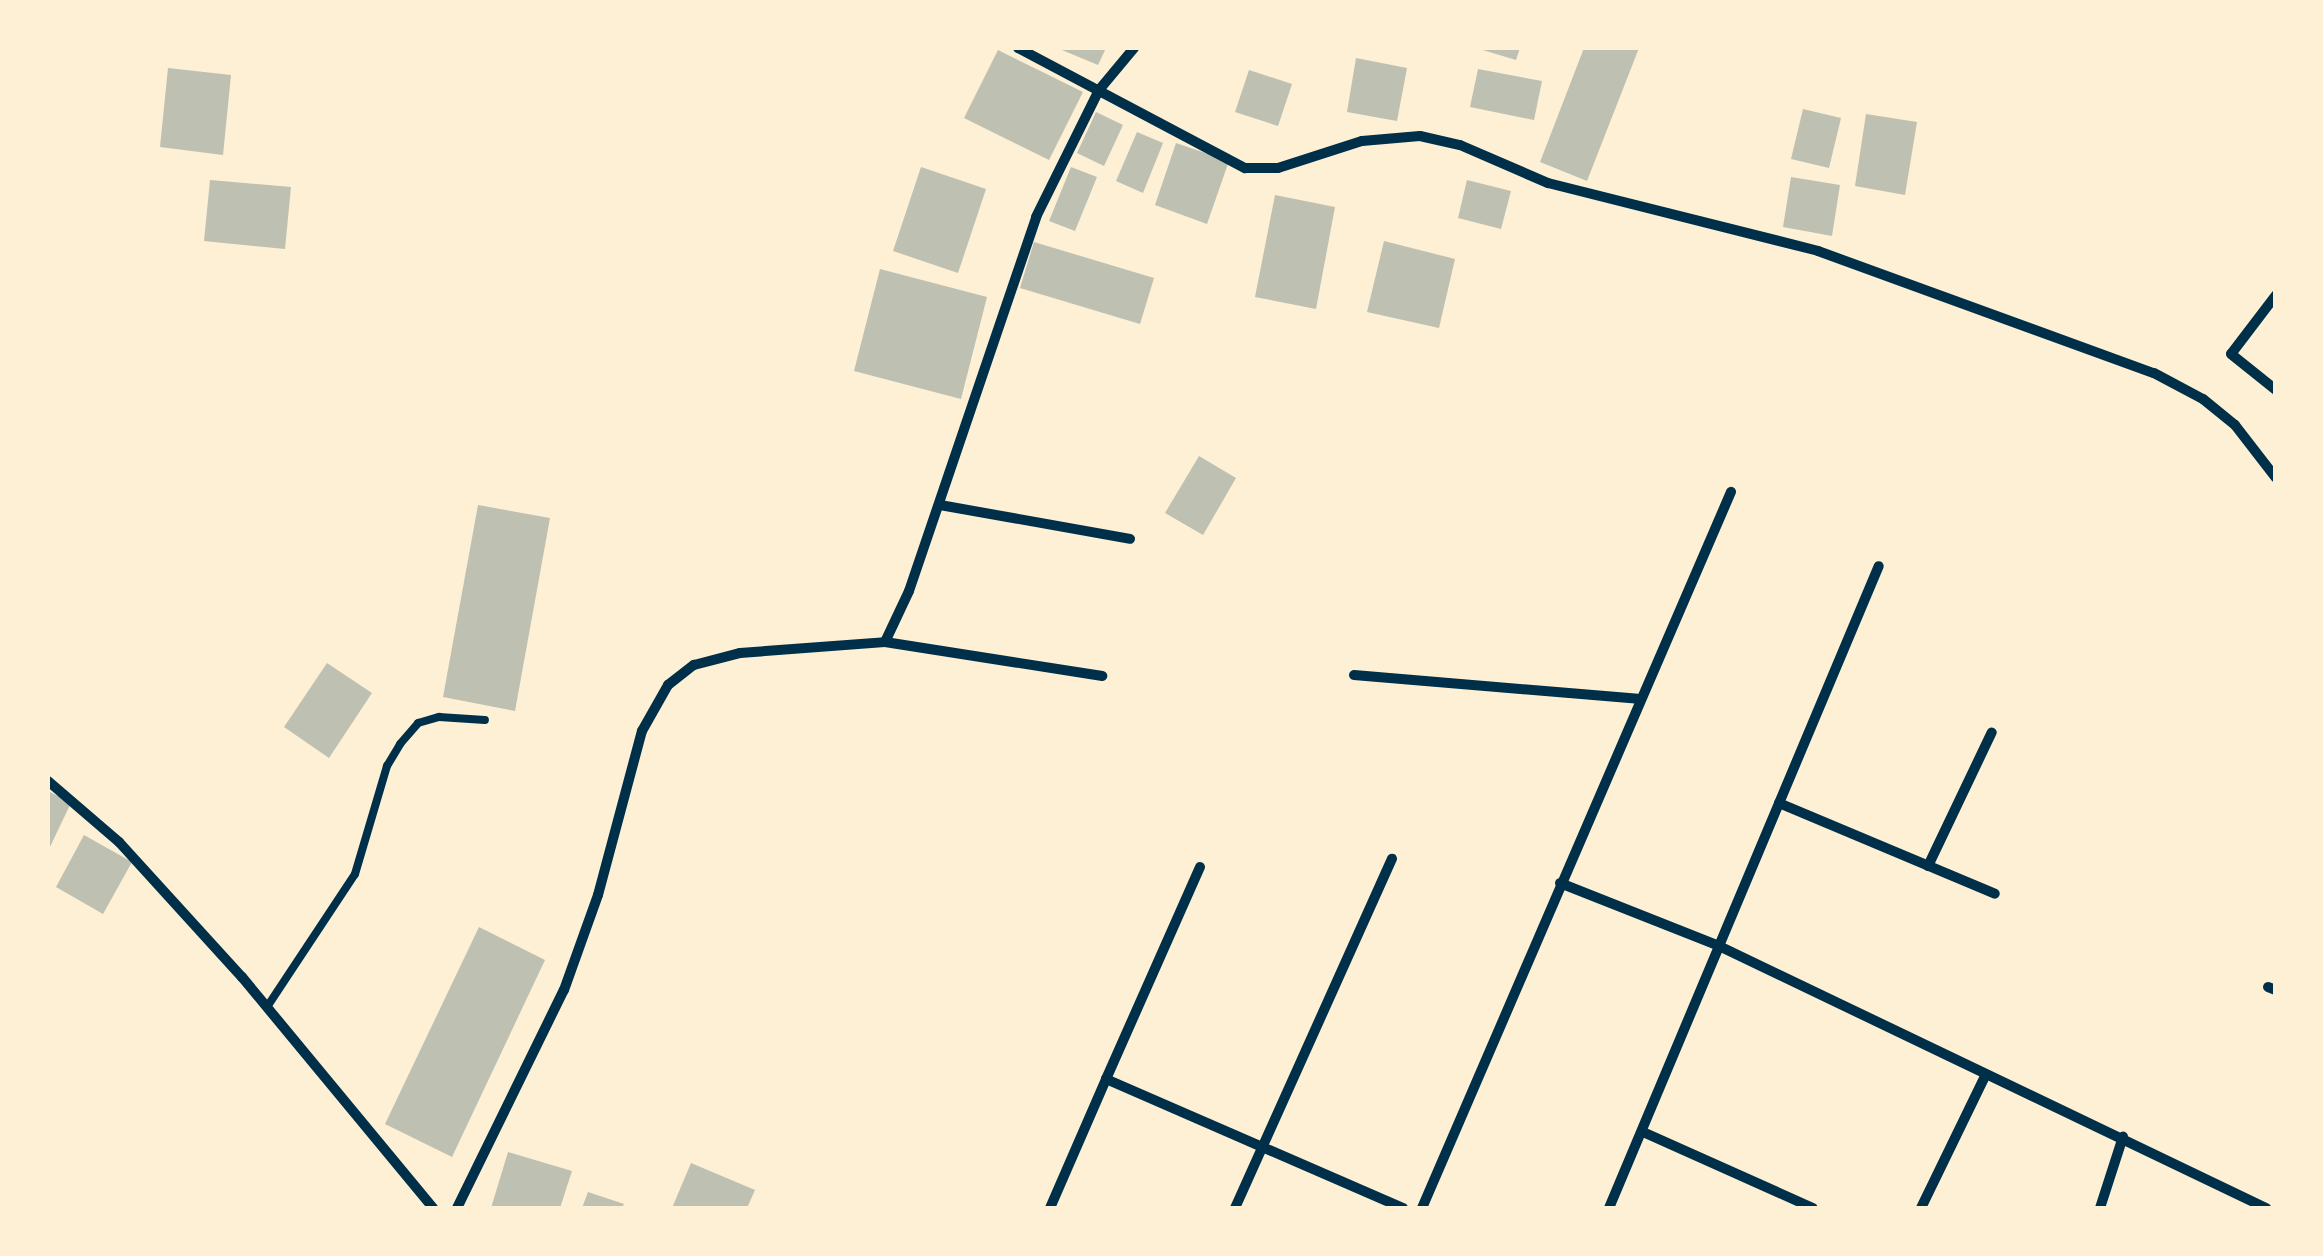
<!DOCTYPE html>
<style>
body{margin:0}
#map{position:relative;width:2323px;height:1256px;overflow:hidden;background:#fdf0d5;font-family:Roboto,sans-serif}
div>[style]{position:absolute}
.building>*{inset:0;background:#bec0b2}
.service>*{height:8px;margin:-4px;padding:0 4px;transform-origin:4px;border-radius:4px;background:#003049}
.minor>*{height:10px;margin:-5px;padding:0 5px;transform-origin:5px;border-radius:5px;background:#003049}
span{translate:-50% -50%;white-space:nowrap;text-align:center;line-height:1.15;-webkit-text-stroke:10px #fdf0d5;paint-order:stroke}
.frame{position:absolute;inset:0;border:50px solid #fdf0d5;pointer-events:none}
</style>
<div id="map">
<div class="building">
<i style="clip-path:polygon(1057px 48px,1106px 48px,1098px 65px)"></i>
<i style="clip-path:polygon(1476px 48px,1520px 48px,1516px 60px)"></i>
<i style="clip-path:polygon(1584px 48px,1639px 48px,1587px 181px,1540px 162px)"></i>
<i style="clip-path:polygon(998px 50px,1083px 92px,1049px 160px,964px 118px)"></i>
<i style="clip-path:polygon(1356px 58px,1407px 68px,1397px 121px,1347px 112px)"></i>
<i style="clip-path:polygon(168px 68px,231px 75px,223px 155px,160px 147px)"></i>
<i style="clip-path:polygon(1478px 69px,1542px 81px,1534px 120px,1470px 107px)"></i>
<i style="clip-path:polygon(1249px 70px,1292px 84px,1278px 126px,1235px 112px)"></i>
<i style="clip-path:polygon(1803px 109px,1841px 118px,1829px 168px,1791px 159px)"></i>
<i style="clip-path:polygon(1096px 112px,1123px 125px,1104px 166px,1077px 153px)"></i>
<i style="clip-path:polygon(1866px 114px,1917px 122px,1905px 195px,1855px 186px)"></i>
<i style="clip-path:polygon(1137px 132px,1163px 143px,1143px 193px,1116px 181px)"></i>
<i style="clip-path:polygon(1176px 143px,1229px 161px,1207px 224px,1155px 205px)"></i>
<i style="clip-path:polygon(921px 167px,986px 189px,958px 273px,893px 251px)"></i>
<i style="clip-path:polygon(1071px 167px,1097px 177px,1075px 231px,1049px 221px)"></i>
<i style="clip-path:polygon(1791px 177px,1840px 185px,1832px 236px,1783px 227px)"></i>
<i style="clip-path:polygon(210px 180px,291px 187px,285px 249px,204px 241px)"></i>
<i style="clip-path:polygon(1467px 180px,1511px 191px,1501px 229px,1458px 218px)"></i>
<i style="clip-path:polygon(1275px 195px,1335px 207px,1316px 309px,1255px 297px)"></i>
<i style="clip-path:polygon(1384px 241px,1455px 259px,1439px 328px,1367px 312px)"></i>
<i style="clip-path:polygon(1034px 242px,1154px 278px,1140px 324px,1020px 288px)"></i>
<i style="clip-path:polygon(880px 269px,987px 297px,961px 399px,854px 371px)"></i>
<i style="clip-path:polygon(1199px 456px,1236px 478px,1203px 535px,1165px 513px)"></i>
<i style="clip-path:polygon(478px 505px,550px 518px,515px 711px,443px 697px)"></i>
<i style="clip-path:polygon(327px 663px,372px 693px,329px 758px,284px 727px)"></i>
<i style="clip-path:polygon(48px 791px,71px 803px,48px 851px)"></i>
<i style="clip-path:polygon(84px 835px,132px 862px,103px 914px,56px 887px)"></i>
<i style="clip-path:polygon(479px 927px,545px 960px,452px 1157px,385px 1124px)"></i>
<i style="clip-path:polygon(508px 1152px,572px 1171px,560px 1208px,491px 1208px)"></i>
<i style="clip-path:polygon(691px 1163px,755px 1190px,747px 1208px,672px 1208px)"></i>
<i style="clip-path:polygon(588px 1192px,624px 1204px,622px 1208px,582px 1208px)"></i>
</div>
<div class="service">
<i style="left:267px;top:1007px;width:159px;rotate:-56.5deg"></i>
<i style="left:355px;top:874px;width:113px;rotate:-73.5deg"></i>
<i style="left:387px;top:766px;width:26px;rotate:-59deg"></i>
<i style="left:400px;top:744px;width:28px;rotate:-49deg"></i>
<i style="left:418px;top:723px;width:22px;rotate:-16deg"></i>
<i style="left:439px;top:717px;width:46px;rotate:3.7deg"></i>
</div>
<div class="minor">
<i style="left:1018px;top:48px;width:257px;rotate:27.9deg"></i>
<i style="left:1245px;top:168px;width:33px"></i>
<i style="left:1278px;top:168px;width:88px;rotate:-17.8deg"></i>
<i style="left:1362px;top:141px;width:58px;rotate:-4.9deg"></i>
<i style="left:1420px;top:136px;width:41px;rotate:12.7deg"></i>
<i style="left:1460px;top:145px;width:96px;rotate:23.4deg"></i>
<i style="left:1548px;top:183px;width:278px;rotate:14.1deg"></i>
<i style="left:1818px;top:251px;width:357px;rotate:20deg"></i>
<i style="left:2154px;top:373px;width:55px;rotate:28deg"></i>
<i style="left:2203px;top:399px;width:41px;rotate:39.1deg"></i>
<i style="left:2235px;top:425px;width:67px;rotate:52.3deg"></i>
<i style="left:2276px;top:295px;width:74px;rotate:127.3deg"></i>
<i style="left:2231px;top:354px;width:58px;rotate:38.7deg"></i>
<i style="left:940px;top:505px;width:193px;rotate:10.1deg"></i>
<i style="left:885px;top:642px;width:220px;rotate:8.9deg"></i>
<i style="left:1354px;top:675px;width:288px;rotate:4.8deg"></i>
<i style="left:48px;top:781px;width:94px;rotate:40.7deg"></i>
<i style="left:119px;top:842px;width:183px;rotate:47.7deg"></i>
<i style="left:242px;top:977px;width:300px;rotate:50.4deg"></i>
<i style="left:1779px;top:803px;width:234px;rotate:22.8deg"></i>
<i style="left:1928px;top:866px;width:148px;rotate:-64.5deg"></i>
<i style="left:1200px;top:867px;width:232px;rotate:113.9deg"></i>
<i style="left:1106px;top:1079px;width:324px;rotate:23.5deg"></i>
<i style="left:1560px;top:883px;width:171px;rotate:21.6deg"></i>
<i style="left:1719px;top:946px;width:412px;rotate:-67.2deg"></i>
<i style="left:2268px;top:987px;width:9px;rotate:21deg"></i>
<i style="left:1643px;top:1132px;width:186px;rotate:24.1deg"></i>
<i style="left:457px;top:1208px;width:243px;rotate:-63.9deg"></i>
<i style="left:564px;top:990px;width:101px;rotate:-70.3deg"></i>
<i style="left:598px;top:895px;width:170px;rotate:-75deg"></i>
<i style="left:642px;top:731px;width:53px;rotate:-60.5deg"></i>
<i style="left:668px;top:685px;width:33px;rotate:-38deg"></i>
<i style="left:694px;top:665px;width:48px;rotate:-14.6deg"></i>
<i style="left:740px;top:653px;width:145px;rotate:-4.3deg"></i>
<i style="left:885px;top:642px;width:56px;rotate:-64.8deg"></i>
<i style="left:909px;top:591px;width:395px;rotate:-71.2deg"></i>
<i style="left:1036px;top:217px;width:142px;rotate:-63.6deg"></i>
<i style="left:1099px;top:90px;width:55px;rotate:-50.2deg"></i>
<i style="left:1050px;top:1208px;width:141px;rotate:-66.5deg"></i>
<i style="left:1235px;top:1208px;width:383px;rotate:-65.8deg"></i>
<i style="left:1422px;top:1208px;width:780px;rotate:-66.66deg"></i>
<i style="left:1609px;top:1208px;width:284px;rotate:-67.2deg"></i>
<i style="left:1719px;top:946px;width:607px;rotate:25.59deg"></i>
<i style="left:1921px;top:1208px;width:144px;rotate:-64.1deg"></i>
<i style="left:2100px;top:1208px;width:75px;rotate:-72.1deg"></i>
</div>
<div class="frame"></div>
</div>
